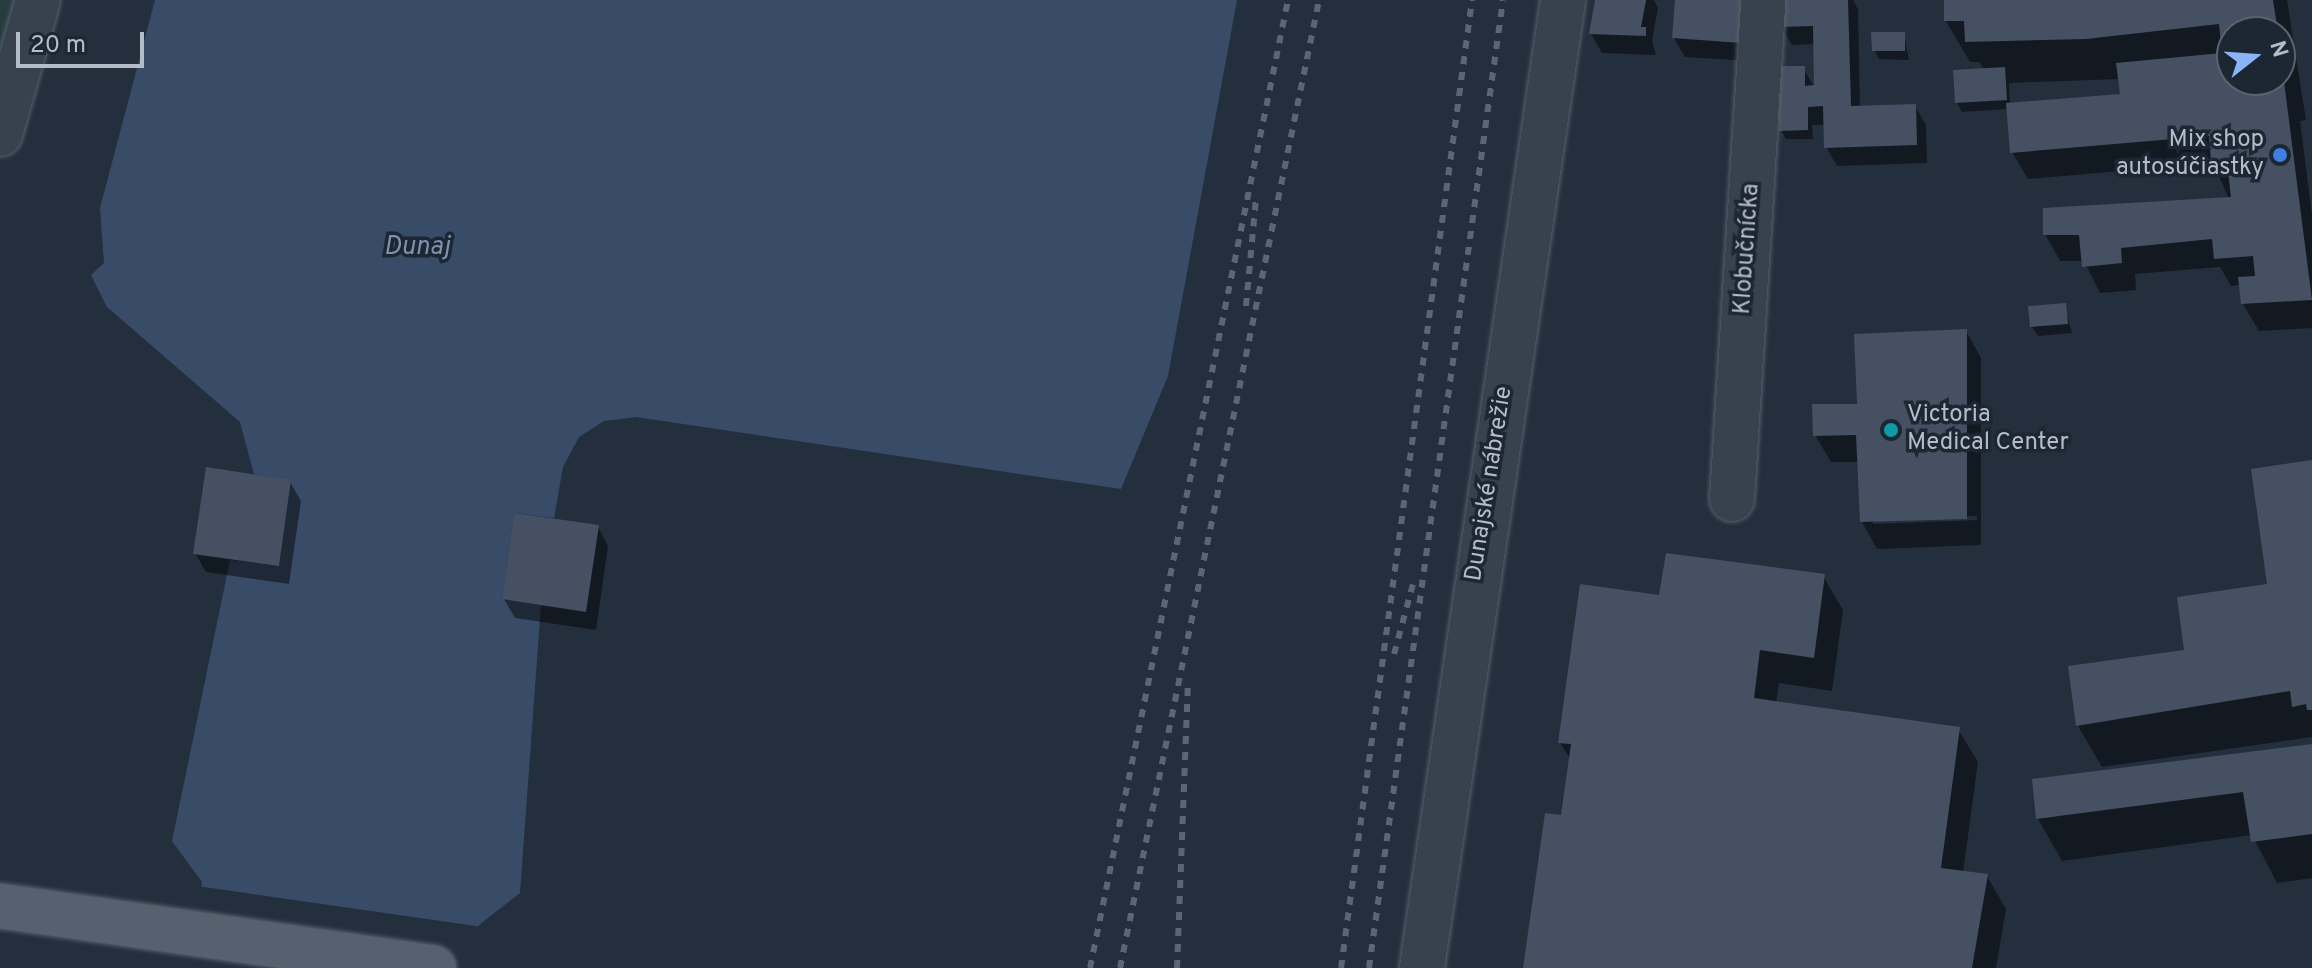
<!DOCTYPE html>
<meta charset="utf-8">
<style>
body{margin:0}
#map{position:relative;width:2312px;height:968px;overflow:hidden;background:#242f3e;font-family:Overpass,sans-serif}
div>[style]{position:absolute}
.green>*{inset:0;background:#263c3f}
.water>*{inset:0;background:#394c67}
.pier>*{inset:0;background:#242f3e}
.shadow>*{inset:0;background:#0007}
.building>*{inset:0;background:#455162}
.roads{filter:drop-shadow(0 0 2px #565f6c) drop-shadow(0 0 2px #565f6c)}
.minor>*{height:44px;margin:-22px;padding:0 22px;transform-origin:22px;border-radius:22px;background:#38414e}
.major>*{height:44px;margin:-22px;padding:0 22px;transform-origin:22px;border-radius:22px;background:#56606e}
.rail>*{height:6px;margin-top:-3px;transform-origin:0;background:repeating-linear-gradient(90deg,#5a6575 0 8px,transparent 0 16px)}
.dots>*{width:22px;height:22px;translate:-50% -50%;box-sizing:border-box;border:4px solid #1d2633;border-radius:50%}
span{translate:-50% -50%;white-space:nowrap;text-align:center;line-height:1.15;-webkit-text-stroke:7px #1d2633;paint-order:stroke}
.poi-label{font-size:24px;color:#b4bcc9}
.right{translate:-100% -50%;text-align:right}
.left{translate:0 -50%;text-align:left}
.street-label{font-size:24px;color:#b4bcc9}
.water-label{font-size:26px;color:#7c92b1;font-style:italic}
.north{position:absolute;left:2216px;top:16px;width:80px;height:80px;box-sizing:border-box;background:#1d2633;border:2px solid #59626f;border-radius:50%;rotate:73deg;font-size:22px;font-weight:700;line-height:32px;text-align:center;color:#b4bcc9}
.north::after{content:'';display:block;margin:auto;width:28px;height:36px;background:#8ab4f8;clip-path:polygon(50% 0,100% 100%,50% 72%,0 100%)}
.scale{position:absolute;left:16px;top:32px;width:128px;height:36px;box-sizing:border-box;border:4px solid #b4bcc9;border-top:0;padding-left:10px;font-size:24px;line-height:28px;white-space:nowrap;color:#b4bcc9;-webkit-text-stroke:6px #1d2633;paint-order:stroke}
</style>
<div id="map">
<div class="green">
<i style="clip-path:polygon(0 0,16px 0,0 64px)"></i>
</div>
<div class="water">
<i style="clip-path:polygon(155px 0,1237px 0,1168px 376px,1121px 489px,636px 417px,604px 421px,579px 437px,563px 467px,554px 518px,514px 513px,502px 599px,541px 605px,520px 893px,479px 925px,474px 968px,189px 968px,202px 882px,172px 841px,230px 560px,279px 565px,291px 481px,254px 474px,240px 422px,107px 307px,91px 275px,104px 263px,100px 208px)"></i>
</div>
<div class="pier">
<i style="clip-path:polygon(197px 886px,483px 927px,478px 968px,185px 968px)"></i>
</div>
<div class="shadow">
<i style="clip-path:polygon(1597px 0,1654px 0,1658px 8px,1652px 41px,1656px 55px,1602px 53px,1591px 34px)"></i>
<i style="clip-path:polygon(1677px 0,1748px 0,1752px 61px,1685px 57px,1674px 38px)"></i>
<i style="clip-path:polygon(1781px 0,1853px 0,1858px 9px,1860px 108px,1915px 106px,1926px 125px,1927px 163px,1837px 166px,1826px 147px,1826px 125px,1812px 125px,1813px 139px,1786px 139px,1781px 130px,1803px 68px,1816px 90px,1815px 44px,1792px 45px,1781px 26px)"></i>
<i style="clip-path:polygon(evenodd,1946px 0,2287px 0,2306px 120px,2300px 121px,2312px 215px,2312px 328px,2259px 331px,2243px 304px,2241px 285px,2231px 286px,2220px 267px,2135px 274px,2136px 290px,2100px 293px,2084px 261px,2060px 261px,2045px 234px,2229px 199px,2213px 163px,2028px 179px,2012px 152px,2008px 109px,1962px 112px,1957px 103px,1984px 70px,1979px 62px,1970px 62px,1946px 21px,1946px 0,2232px 32px,2280px 32px,2280px 80px,2232px 80px,2232px 32px,1946px 0,2120px 79px,2122px 95px,2010px 105px,2009px 83px,2120px 79px)"></i>
<i style="clip-path:polygon(1904px 34px,1909px 60px,1879px 59px,1874px 50px)"></i>
<i style="clip-path:polygon(2064px 305px,2072px 333px,2038px 336px,2032px 327px)"></i>
<i style="clip-path:polygon(evenodd,1966px 331px,1981px 358px,1981px 545px,1877px 549px,1862px 522px,1859px 462px,1831px 462px,1815px 435px,1966px 331px,1977px 516px,1977px 520px,1873px 524px,1873px 520px,1977px 516px)"></i>
<i style="clip-path:polygon(2312px 462px,2312px 737px,2102px 767px,2078px 726px,2070px 668px,2186px 651px,2270px 585px)"></i>
<i style="clip-path:polygon(290px 482px,301px 501px,289px 584px,206px 572px,195px 553px)"></i>
<i style="clip-path:polygon(598px 527px,608px 546px,596px 630px,515px 618px,504px 599px)"></i>
<i style="clip-path:polygon(1823px 576px,1843px 610px,1832px 691px,1779px 683px,1776px 703px,1958px 729px,1978px 762px,1963px 873px,1987px 876px,2006px 909px,1996px 968px,1525px 968px,1563px 818px,1571px 760px,1560px 743px,1661px 597px)"></i>
<i style="clip-path:polygon(2312px 746px,2312px 878px,2277px 883px,2252px 835px,2062px 861px,2038px 819px,2034px 780px)"></i>
</div>
<div class="building">
<i style="clip-path:polygon(1595px 0,1646px 0,1641px 27px,1646px 27px,1646px 36px,1589px 34px)"></i>
<i style="clip-path:polygon(1675px 0,1746px 0,1742px 43px,1672px 38px)"></i>
<i style="clip-path:polygon(1779px 0,1848px 0,1851px 106px,1916px 104px,1917px 145px,1824px 148px,1823px 106px,1808px 107px,1808px 130px,1779px 131px,1777px 66px,1805px 66px,1805px 86px,1814px 85px,1813px 26px,1779px 27px)"></i>
<i style="clip-path:polygon(1944px 0,2273px 0,2278px 32px,2232px 32px,2232px 80px,2280px 80px,2282px 66px,2312px 300px,2241px 304px,2238px 277px,2255px 276px,2253px 256px,2214px 259px,2212px 239px,2121px 248px,2122px 263px,2082px 267px,2079px 235px,2043px 235px,2043px 208px,2231px 197px,2228px 172px,2212px 174px,2209px 136px,2010px 153px,2006px 103px,2120px 94px,2116px 63px,2222px 53px,2219px 24px,2086px 39px,1965px 42px,1964px 21px,1944px 21px)"></i>
<i style="clip-path:polygon(1871px 32px,1905px 32px,1905px 51px,1872px 51px)"></i>
<i style="clip-path:polygon(2005px 67px,2007px 100px,1955px 103px,1953px 70px)"></i>
<i style="clip-path:polygon(2066px 303px,2068px 324px,2030px 327px,2028px 306px)"></i>
<i style="clip-path:polygon(1967px 329px,1967px 519px,1860px 522px,1856px 435px,1813px 436px,1812px 404px,1857px 404px,1854px 334px)"></i>
<i style="clip-path:polygon(2312px 460px,2312px 710px,2307px 710px,2306px 704px,2292px 707px,2290px 691px,2076px 726px,2068px 666px,2184px 650px,2177px 597px,2267px 584px,2251px 469px)"></i>
<i style="clip-path:polygon(206px 467px,291px 480px,279px 566px,193px 554px)"></i>
<i style="clip-path:polygon(514px 513px,599px 525px,586px 612px,502px 599px)"></i>
<i style="clip-path:polygon(1666px 553px,1825px 574px,1814px 658px,1760px 650px,1754px 698px,1960px 727px,1941px 868px,1988px 874px,1972px 968px,1523px 968px,1545px 813px,1561px 815px,1571px 744px,1558px 743px,1580px 584px,1659px 595px)"></i>
<i style="clip-path:polygon(2312px 744px,2312px 834px,2251px 842px,2243px 792px,2036px 819px,2032px 779px)"></i>
</div>
<div class="roads">
<div class="minor">
<i style="left:0;top:134px;width:139px;rotate:-74.2deg"></i>
<i style="left:1732px;top:499px;width:500px;rotate:-86.4deg"></i>
<i style="left:1422px;top:968px;width:978px;rotate:-81.71deg"></i>
</div>
<div class="major">
<i style="left:0;top:906px;width:438px;rotate:8.1deg"></i>
</div>
</div>
<div class="rail">
<i style="left:1246px;top:306px;width:107px;rotate:-84.7deg"></i>
<i style="left:1394px;top:654px;width:73px;rotate:-74.8deg"></i>
<i style="left:1090px;top:968px;width:988px;rotate:-78.44deg"></i>
<i style="left:1120px;top:968px;width:988px;rotate:-78.38deg"></i>
<i style="left:1177px;top:968px;width:286px;rotate:-87.8deg"></i>
<i style="left:1341px;top:968px;width:977px;rotate:-82.29deg"></i>
<i style="left:1369px;top:968px;width:977px;rotate:-82.12deg"></i>
</div>
<div class="dots">
<i style="left:2280px;top:155px;background:#3f7fe0"></i>
<i style="left:1891px;top:430px;background:#0f9aa8"></i>
</div>
<div class="poi-label">
<span class="right" style="left:2264px;top:155px">Mix shop<br>autosúčiastky</span>
<span class="left" style="left:1907px;top:430px">Victoria<br>Medical Center</span>
</div>
<div class="street-label">
<span style="left:1748px;top:249px;rotate:-86deg">Klobučnícka</span>
<span style="left:1490px;top:484px;rotate:-81deg">Dunajské nábrežie</span>
</div>
<div class="water-label">
<span style="left:417px;top:248px">Dunaj</span>
</div>
<div class="north">N</div>
<div class="scale">20 m</div>
</div>
